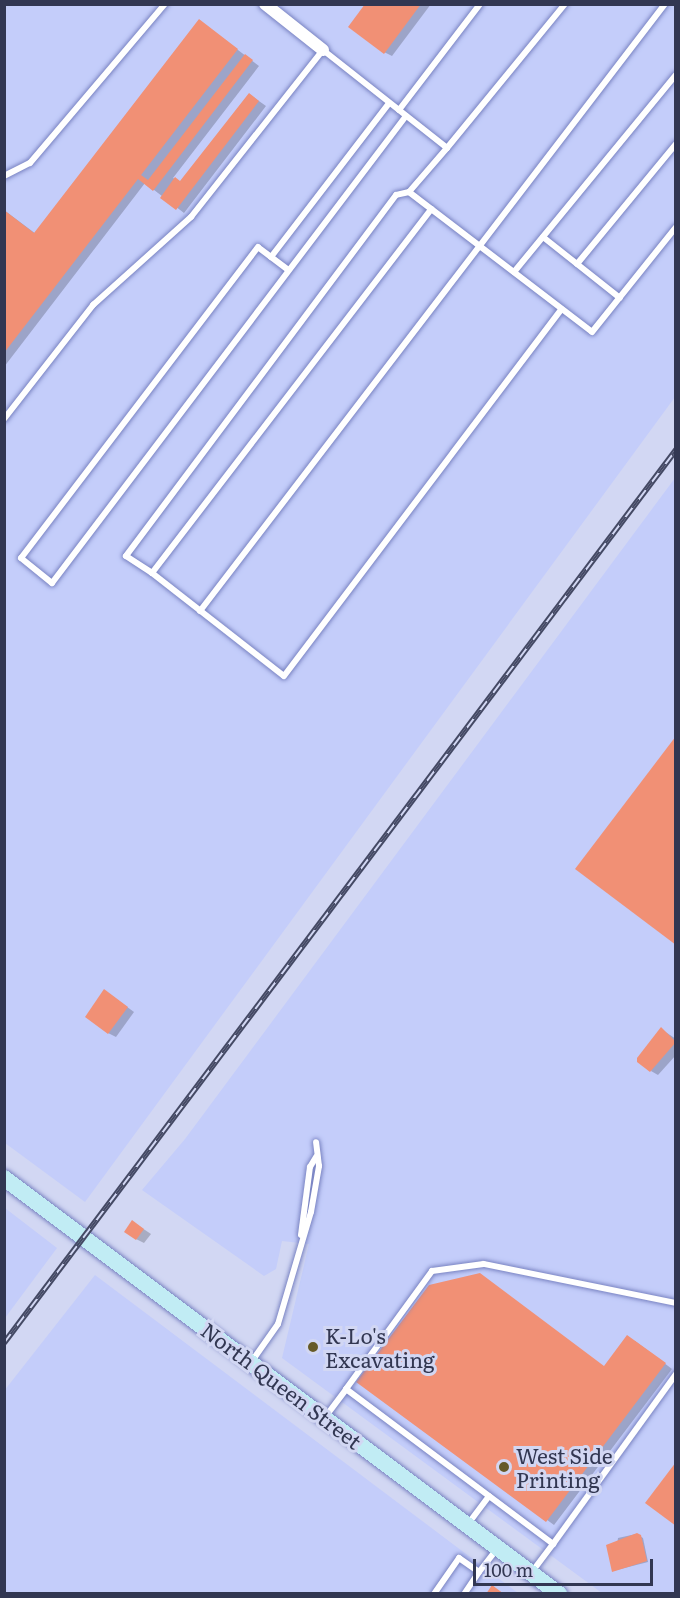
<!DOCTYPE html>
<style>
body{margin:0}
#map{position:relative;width:680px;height:1598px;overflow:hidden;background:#d2d7f3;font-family:Literata,serif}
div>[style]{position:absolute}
.built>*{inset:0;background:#c4cdfa}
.shadow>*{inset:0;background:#0003}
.building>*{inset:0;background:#f19075}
.roads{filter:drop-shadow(0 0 2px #7983c2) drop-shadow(0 0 2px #7983c2)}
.service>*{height:6px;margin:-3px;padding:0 3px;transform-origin:3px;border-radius:3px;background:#fff}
.minor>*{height:12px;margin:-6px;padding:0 6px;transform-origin:6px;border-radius:6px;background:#fff}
.secondary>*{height:16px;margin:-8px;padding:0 8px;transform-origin:8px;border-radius:8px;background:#c1ecf4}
.rail>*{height:6px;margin-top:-3px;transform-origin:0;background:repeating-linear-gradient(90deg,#d2d7f3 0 11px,#444964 0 22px);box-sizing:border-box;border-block:2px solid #444964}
.dots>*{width:16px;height:16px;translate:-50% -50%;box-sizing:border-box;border:3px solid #d2d7f3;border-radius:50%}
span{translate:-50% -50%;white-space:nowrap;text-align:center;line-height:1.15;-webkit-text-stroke:6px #d2d7f3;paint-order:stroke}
.poi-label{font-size:21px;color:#323752}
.left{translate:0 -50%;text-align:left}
.street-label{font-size:21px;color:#323752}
.frame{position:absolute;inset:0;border:6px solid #323752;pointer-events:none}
.scale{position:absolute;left:473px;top:1559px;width:180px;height:27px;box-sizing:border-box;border:3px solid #323752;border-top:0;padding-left:8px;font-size:18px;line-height:21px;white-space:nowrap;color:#323752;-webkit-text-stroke:4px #d2d7f3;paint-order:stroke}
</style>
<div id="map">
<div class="built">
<i style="clip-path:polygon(4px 5px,675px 5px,675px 397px,85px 1202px,5px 1143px)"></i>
<i style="clip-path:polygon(675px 478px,675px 1593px,602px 1593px,282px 1358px,309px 1244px,282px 1241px,276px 1269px,264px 1276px,142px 1190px,185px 1139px)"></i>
<i style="clip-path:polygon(5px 1208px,57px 1248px,5px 1318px,4px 1318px)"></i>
<i style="clip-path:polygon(95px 1275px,518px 1593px,5px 1593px,4px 1391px)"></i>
</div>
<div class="shadow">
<i style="clip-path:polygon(367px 4px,431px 4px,392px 56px,384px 52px)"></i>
<i style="clip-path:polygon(200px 21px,259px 66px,173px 178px,181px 182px,249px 94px,266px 106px,184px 213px,145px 183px,4px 367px,4px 210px,36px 234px)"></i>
<i style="clip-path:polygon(111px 995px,134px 1012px,116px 1037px,108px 1033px)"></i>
<i style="clip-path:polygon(661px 1029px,676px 1039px,676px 1055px,658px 1075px,651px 1071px)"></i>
<i style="clip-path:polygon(133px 1222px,151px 1234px,144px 1243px,136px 1239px)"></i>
<i style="clip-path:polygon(635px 1341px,672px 1369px,554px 1525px,359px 1382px,605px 1368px)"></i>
<i style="clip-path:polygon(636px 1534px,643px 1538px,648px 1562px,613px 1571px,618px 1538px)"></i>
</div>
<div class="building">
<i style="clip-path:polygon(365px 4px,421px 4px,384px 54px,348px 27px)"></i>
<i style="clip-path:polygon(199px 19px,238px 49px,141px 175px,148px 180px,245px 54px,253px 60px,153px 191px,138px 179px,4px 353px,4px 210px,34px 233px)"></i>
<i style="clip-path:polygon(249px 93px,259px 101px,176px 210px,160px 198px,175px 177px,180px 181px)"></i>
<i style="clip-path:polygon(676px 736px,676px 945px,575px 869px)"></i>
<i style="clip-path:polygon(104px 989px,128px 1007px,108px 1034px,85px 1017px)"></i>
<i style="clip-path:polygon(661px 1027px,676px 1042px,650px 1072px,637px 1062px,637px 1058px)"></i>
<i style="clip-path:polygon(132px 1220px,144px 1229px,136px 1240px,124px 1232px)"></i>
<i style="clip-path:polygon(480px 1273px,604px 1366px,627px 1335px,666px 1363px,546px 1522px,356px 1382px,429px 1285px)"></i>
<i style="clip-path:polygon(676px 1462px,676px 1526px,645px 1503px)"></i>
<i style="clip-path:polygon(637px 1533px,641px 1535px,647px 1561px,612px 1572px,606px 1545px)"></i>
<i style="clip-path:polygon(492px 1585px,504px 1594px,486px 1594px)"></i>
</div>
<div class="roads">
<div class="service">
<i style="left:399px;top:110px;width:133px;rotate:-52.6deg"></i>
<i style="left:447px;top:148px;width:186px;rotate:-50.7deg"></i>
<i style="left:4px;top:176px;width:29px;rotate:-27deg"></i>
<i style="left:30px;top:163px;width:209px;rotate:-49.7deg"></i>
<i style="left:409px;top:192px;width:13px;rotate:167deg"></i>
<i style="left:396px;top:195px;width:451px;rotate:126.8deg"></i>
<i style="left:126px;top:556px;width:31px;rotate:33deg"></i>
<i style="left:152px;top:573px;width:459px;rotate:-52.5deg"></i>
<i style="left:543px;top:237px;width:98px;rotate:38.4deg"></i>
<i style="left:271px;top:257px;width:194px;rotate:-52.5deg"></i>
<i style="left:577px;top:264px;width:156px;rotate:-50.5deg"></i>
<i style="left:287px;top:269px;width:36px;rotate:-143deg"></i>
<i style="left:258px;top:247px;width:391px;rotate:127.3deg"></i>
<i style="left:21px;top:558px;width:40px;rotate:39deg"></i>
<i style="left:52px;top:583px;width:586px;rotate:-52.84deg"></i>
<i style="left:514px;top:272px;width:255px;rotate:-50.6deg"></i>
<i style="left:4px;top:419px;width:145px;rotate:-52deg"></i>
<i style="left:93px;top:305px;width:132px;rotate:-41.9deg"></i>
<i style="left:191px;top:217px;width:213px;rotate:-51.7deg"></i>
<i style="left:323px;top:50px;width:158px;rotate:38.3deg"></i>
<i style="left:447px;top:148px;width:58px;rotate:130.8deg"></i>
<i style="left:409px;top:192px;width:230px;rotate:37.4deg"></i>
<i style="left:592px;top:332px;width:134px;rotate:-51.3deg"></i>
<i style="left:152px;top:573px;width:167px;rotate:38deg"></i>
<i style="left:284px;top:676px;width:460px;rotate:-52.9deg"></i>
<i style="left:200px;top:611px;width:765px;rotate:-52.55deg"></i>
<i style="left:301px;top:1235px;width:69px;rotate:-82.5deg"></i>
<i style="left:310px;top:1167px;width:12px;rotate:-59deg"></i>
<i style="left:252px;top:1361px;width:45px;rotate:-54.9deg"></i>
<i style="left:278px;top:1324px;width:117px;rotate:-73.6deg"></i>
<i style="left:311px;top:1212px;width:47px;rotate:-80.1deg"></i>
<i style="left:319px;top:1166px;width:24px;rotate:-97deg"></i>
<i style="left:346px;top:1389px;width:146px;rotate:-53.9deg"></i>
<i style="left:432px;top:1271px;width:52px;rotate:-7.7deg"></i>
<i style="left:484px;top:1264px;width:196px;rotate:11.5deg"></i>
<i style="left:326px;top:1416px;width:34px;rotate:-53deg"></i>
<i style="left:346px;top:1389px;width:259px;rotate:36.8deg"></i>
<i style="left:553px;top:1544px;width:36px;rotate:127deg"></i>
<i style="left:468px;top:1524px;width:35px;rotate:-53deg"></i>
<i style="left:553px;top:1544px;width:210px;rotate:-54.1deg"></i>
<i style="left:479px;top:1572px;width:29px;rotate:-52deg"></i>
<i style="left:434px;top:1594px;width:44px;rotate:-55.2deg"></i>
<i style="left:459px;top:1558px;width:24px;rotate:35deg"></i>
<i style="left:479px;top:1572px;width:27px;rotate:124deg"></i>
</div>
<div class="minor">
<i style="left:265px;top:4px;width:74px;rotate:38.4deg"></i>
</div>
<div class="secondary">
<i style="left:4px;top:1178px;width:694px;rotate:36.85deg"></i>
</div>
</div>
<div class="rail">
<i style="left:4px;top:1343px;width:1118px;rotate:-53.04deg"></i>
</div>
<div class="dots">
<i style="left:313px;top:1347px;background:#665a27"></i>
<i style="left:504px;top:1467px;background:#665a27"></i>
</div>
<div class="poi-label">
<span class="left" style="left:325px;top:1347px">K-Lo's<br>Excavating</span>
<span class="left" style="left:516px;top:1467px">West Side<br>Printing</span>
</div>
<div class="street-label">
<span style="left:282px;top:1385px;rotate:37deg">North Queen Street</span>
</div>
<div class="frame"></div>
<div class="scale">100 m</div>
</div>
